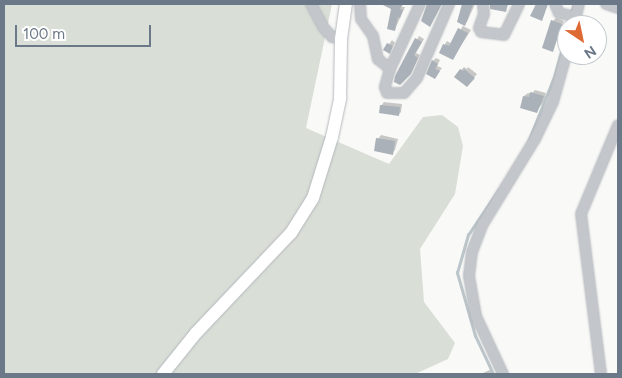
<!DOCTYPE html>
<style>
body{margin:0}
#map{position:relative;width:622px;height:378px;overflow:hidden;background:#f9f9f7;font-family:Figtree,sans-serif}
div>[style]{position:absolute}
.green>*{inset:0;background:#d9ded7}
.shadow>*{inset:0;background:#0003}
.stream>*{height:2.5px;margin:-1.25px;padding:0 1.25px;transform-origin:1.25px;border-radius:1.25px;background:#bbc5ca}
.building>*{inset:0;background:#aab1b8}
.roads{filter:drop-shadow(0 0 1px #b4b8bd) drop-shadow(0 0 1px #b4b8bd)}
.minor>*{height:10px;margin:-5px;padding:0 5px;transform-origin:5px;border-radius:5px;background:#c3c6ca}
.major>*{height:12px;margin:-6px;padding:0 6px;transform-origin:6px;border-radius:6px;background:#fff}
span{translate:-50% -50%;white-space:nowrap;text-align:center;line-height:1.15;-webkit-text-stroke:5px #fff;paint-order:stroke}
.frame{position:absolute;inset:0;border:5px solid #6a7887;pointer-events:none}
.north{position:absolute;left:557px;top:15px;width:50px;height:50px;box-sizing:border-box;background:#fff;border:1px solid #c3c9cf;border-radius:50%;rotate:146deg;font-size:14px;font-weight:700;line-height:20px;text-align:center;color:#6a7887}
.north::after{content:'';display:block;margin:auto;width:18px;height:22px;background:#dd6933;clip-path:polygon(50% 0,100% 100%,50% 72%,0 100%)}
.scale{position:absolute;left:15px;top:25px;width:136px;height:22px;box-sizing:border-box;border:2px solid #6a7887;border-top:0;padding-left:6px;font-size:15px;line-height:18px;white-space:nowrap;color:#6a7887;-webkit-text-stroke:4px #fff;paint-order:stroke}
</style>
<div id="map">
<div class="green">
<i style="clip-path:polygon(4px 4px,332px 4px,306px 128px,389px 164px,423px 117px,442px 115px,458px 127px,463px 146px,455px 194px,420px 249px,424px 302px,455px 343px,448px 359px,415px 374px,4px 374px)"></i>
</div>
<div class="shadow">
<i style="clip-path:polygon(384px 4px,403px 4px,402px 7px,405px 7px,395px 29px,393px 8px)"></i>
<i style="clip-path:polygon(463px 4px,475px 4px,467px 22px,463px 26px,471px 30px,453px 58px,440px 52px,447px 41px,452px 44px,464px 24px,462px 15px)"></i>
<i style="clip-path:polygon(556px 18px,564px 21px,552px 50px,553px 21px)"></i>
<i style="clip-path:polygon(419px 36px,424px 39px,416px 53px,420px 55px,412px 71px,401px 84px,395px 81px)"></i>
<i style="clip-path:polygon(392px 40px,395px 43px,389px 52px,385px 50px)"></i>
<i style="clip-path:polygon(436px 58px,440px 60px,437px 66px,442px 68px,435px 77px,433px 61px)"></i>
<i style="clip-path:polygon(464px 67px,467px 69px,468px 67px,477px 74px,470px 82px,461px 70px)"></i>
<i style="clip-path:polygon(535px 90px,546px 93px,544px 102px,536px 111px,524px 96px,528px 93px,531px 94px)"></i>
<i style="clip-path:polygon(384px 102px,402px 104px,401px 112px,398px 115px,381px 106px)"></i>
<i style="clip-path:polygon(381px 135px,398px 139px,395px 150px,392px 153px,378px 139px)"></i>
<i style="clip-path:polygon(492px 369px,494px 374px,481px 374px,483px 373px)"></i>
</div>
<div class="stream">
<i style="left:571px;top:12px;width:9px;rotate:-69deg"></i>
<i style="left:568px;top:25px;width:8px;rotate:-76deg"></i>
<i style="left:528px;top:142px;width:70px;rotate:-68.2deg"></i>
<i style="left:554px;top:77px;width:49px;rotate:-74.5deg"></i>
<i style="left:493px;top:374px;width:42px;rotate:-115.3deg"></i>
<i style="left:475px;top:336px;width:66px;rotate:-105.9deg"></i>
<i style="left:457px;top:273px;width:40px;rotate:-74deg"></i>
<i style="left:468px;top:235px;width:55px;rotate:-56deg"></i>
</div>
<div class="building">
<i style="clip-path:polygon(381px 4px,402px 4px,400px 9px,403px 10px,400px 18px,398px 17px,395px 31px,387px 29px,391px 9px)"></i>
<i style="clip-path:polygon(427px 4px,442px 4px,430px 27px,421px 21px)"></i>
<i style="clip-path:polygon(462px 4px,473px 4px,465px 26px,457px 22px)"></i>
<i style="clip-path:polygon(490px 4px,508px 4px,506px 12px,490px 9px)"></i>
<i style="clip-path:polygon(536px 4px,548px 4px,542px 21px,530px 16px)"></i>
<i style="clip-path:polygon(551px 20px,562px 24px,553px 52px,542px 48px)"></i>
<i style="clip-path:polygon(458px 28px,468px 33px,453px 60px,439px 53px,443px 44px,449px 46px)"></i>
<i style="clip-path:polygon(415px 38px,422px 42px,414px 55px,418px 58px,411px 74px,400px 85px,394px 82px,395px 76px)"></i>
<i style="clip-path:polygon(387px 43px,393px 46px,390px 54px,383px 50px)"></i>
<i style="clip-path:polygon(432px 60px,438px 64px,435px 69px,440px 71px,435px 79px,426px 74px)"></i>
<i style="clip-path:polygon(460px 69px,463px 71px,464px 69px,475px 78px,467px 87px,454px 77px)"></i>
<i style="clip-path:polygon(530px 92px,544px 96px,537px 113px,520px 108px,523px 96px,529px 97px)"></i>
<i style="clip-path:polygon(380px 105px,400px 107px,399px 116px,379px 113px)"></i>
<i style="clip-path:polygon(376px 138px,395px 141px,393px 155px,374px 151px)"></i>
</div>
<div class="roads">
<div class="minor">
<i style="left:311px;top:4px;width:27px;rotate:62deg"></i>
<i style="left:324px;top:28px;width:12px;rotate:48deg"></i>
<i style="left:332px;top:37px;width:9px;rotate:13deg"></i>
<i style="left:360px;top:4px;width:15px;rotate:86deg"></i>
<i style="left:361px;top:19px;width:21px;rotate:55deg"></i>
<i style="left:373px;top:36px;width:24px;rotate:78deg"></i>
<i style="left:378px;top:59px;width:16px;rotate:40deg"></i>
<i style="left:420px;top:4px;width:72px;rotate:114.8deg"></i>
<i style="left:390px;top:69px;width:19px;rotate:106deg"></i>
<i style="left:385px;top:87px;width:6px;rotate:72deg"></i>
<i style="left:387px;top:93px;width:17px"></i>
<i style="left:404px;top:93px;width:20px;rotate:-49deg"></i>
<i style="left:417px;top:78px;width:81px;rotate:-66.6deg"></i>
<i style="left:483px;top:4px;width:10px;rotate:84deg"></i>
<i style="left:484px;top:14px;width:15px;rotate:110deg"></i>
<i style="left:479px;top:28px;width:4px;rotate:63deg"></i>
<i style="left:481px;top:32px;width:23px;rotate:7deg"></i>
<i style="left:504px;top:35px;width:34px;rotate:-64deg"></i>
<i style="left:555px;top:4px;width:10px;rotate:66deg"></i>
<i style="left:559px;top:13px;width:17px;rotate:13deg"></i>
<i style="left:606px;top:4px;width:13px;rotate:18deg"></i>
<i style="left:574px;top:25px;width:22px;rotate:-77deg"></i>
<i style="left:503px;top:374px;width:64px;rotate:-115deg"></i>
<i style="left:476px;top:316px;width:41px;rotate:-99.9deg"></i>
<i style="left:469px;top:276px;width:24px;rotate:-83deg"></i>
<i style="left:472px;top:252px;width:30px;rotate:-69deg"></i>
<i style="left:483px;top:224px;width:100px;rotate:-58.5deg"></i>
<i style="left:535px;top:139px;width:41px;rotate:-64.1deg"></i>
<i style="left:553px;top:102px;width:52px;rotate:-74.4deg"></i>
<i style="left:601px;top:374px;width:161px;rotate:-97.1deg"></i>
<i style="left:581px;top:214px;width:96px;rotate:-67.4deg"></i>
</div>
<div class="major">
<i style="left:163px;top:374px;width:53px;rotate:-51.2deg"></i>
<i style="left:196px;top:333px;width:138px;rotate:-46.5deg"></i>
<i style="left:291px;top:233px;width:41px;rotate:-57.8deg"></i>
<i style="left:313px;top:198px;width:64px;rotate:-72.7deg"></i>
<i style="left:332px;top:137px;width:40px;rotate:-78deg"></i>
<i style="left:340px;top:98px;width:59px;rotate:-89deg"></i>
<i style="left:341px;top:39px;width:35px;rotate:-82deg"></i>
</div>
</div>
<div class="frame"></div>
<div class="north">N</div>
<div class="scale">100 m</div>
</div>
